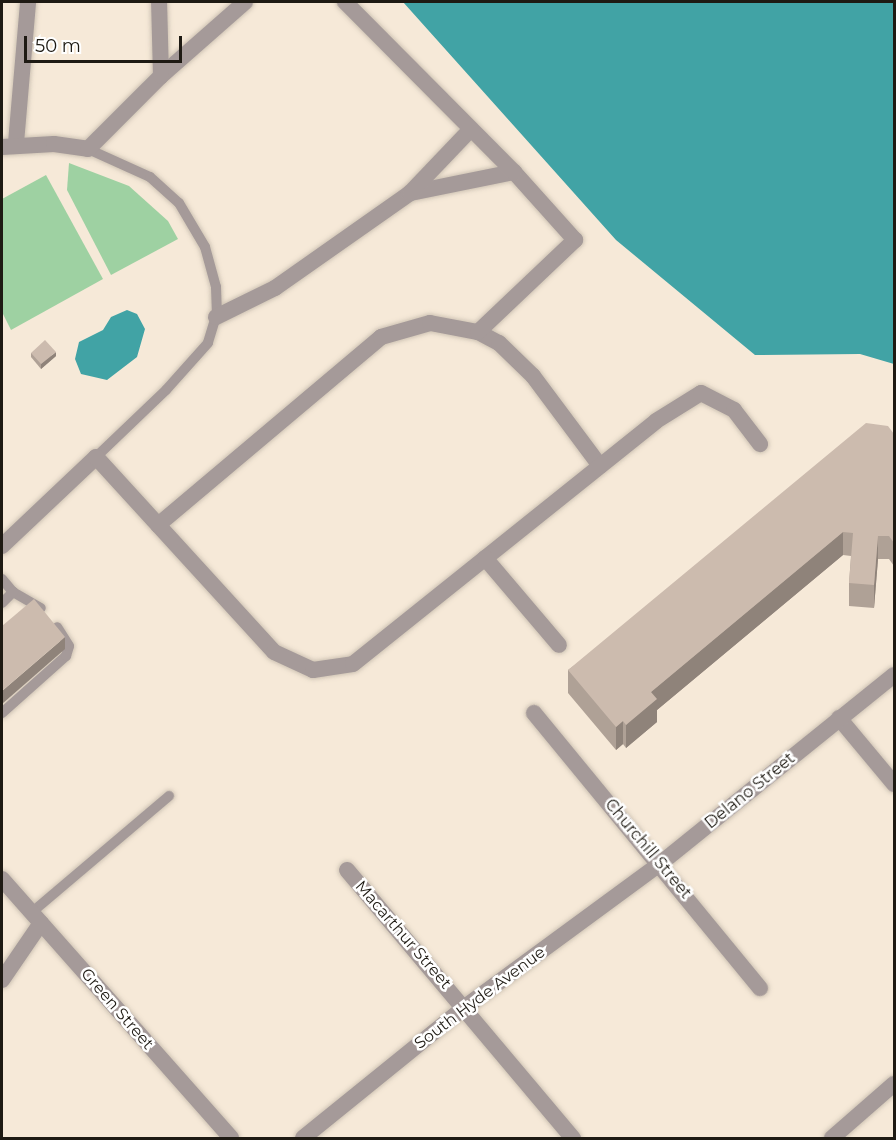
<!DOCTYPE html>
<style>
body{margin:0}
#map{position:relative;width:896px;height:1140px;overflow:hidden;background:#f6e9d8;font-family:Montserrat,sans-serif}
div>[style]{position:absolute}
.green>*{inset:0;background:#9ed1a2}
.water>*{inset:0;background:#41a3a5}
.roads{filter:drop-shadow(0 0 2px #cfc4b5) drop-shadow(0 0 2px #cfc4b5)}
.service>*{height:10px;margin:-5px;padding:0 5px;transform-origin:5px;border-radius:5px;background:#a59a99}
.minor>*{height:16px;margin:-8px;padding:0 8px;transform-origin:8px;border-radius:8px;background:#a59a99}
.tertiary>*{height:16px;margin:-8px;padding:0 8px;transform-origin:8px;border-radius:8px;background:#a59a99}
.wall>*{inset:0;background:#afa196}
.shaded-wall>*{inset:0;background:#8f837a}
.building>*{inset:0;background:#ccbbae}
span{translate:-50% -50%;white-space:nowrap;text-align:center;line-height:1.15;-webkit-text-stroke:5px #fff;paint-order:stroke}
.street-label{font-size:16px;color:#1e1a13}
.frame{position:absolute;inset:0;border:3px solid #1e1a13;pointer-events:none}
.scale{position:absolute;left:24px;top:36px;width:158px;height:27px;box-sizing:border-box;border:3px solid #1e1a13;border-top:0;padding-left:8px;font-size:18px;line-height:21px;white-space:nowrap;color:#1e1a13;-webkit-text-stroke:4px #fff;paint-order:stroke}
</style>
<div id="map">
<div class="green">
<i style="clip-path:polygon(69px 163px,129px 186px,168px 221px,178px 239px,111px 275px,67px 190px)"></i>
<i style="clip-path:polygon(46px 175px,103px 279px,11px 330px,2px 312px,2px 199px)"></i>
</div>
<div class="water">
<i style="clip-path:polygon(403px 2px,894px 2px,894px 364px,860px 354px,755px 355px,616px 240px)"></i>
<i style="clip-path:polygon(127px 310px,137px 314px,145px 329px,137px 357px,107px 380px,81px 374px,75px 359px,79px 342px,103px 330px,111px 317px)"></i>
</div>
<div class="roads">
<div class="service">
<i style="left:88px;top:149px;width:68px;rotate:24.3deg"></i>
<i style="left:150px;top:177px;width:39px;rotate:42deg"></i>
<i style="left:179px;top:203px;width:51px;rotate:59.4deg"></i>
<i style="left:205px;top:247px;width:41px;rotate:74.6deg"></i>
<i style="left:216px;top:287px;width:26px;rotate:88deg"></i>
<i style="left:217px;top:313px;width:31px;rotate:107deg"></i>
<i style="left:208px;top:343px;width:63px;rotate:131.8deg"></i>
<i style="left:166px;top:390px;width:97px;rotate:136.3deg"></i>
<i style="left:2px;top:579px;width:17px;rotate:50deg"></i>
<i style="left:13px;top:592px;width:32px;rotate:30deg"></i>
<i style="left:2px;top:603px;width:16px;rotate:-45deg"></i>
<i style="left:2px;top:713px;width:86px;rotate:-41.7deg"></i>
<i style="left:66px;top:656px;width:10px;rotate:-73deg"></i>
<i style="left:69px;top:646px;width:22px;rotate:-122deg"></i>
<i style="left:31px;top:913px;width:181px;rotate:-40.3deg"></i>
</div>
<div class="minor">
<i style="left:161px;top:76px;width:112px;rotate:-41.4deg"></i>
<i style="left:16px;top:143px;width:142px;rotate:-85.1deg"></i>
<i style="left:2px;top:147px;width:52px;rotate:-3.3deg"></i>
<i style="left:54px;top:144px;width:34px;rotate:8deg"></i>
<i style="left:88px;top:149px;width:103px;rotate:-45deg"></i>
<i style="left:161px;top:76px;width:74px;rotate:-91.5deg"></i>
<i style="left:410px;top:193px;width:106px;rotate:-11.4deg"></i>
<i style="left:216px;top:317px;width:66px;rotate:-26.2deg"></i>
<i style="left:275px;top:288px;width:165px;rotate:-35.1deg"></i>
<i style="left:410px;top:193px;width:87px;rotate:-46.4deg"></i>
<i style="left:478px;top:332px;width:24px;rotate:28deg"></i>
<i style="left:499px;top:343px;width:47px;rotate:44.1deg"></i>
<i style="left:533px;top:376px;width:112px;rotate:53.3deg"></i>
<i style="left:158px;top:525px;width:292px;rotate:-40.1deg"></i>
<i style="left:381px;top:337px;width:51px;rotate:-15.9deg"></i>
<i style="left:430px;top:323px;width:49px;rotate:10.6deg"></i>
<i style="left:478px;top:332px;width:134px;rotate:-43.5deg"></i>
<i style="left:575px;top:240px;width:91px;rotate:-131.9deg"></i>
<i style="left:514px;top:172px;width:240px;rotate:-134.8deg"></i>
<i style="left:2px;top:546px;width:129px;rotate:-43.4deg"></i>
<i style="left:96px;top:457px;width:264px;rotate:47.6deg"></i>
<i style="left:274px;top:652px;width:43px;rotate:24.8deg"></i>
<i style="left:313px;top:670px;width:40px;rotate:-8.5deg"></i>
<i style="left:353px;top:664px;width:388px;rotate:-38.7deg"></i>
<i style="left:656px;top:421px;width:53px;rotate:-31.9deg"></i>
<i style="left:701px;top:393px;width:37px;rotate:27deg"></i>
<i style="left:734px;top:410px;width:43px;rotate:52.6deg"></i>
<i style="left:485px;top:558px;width:114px;rotate:49.6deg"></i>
<i style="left:534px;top:713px;width:356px;rotate:50.6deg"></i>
<i style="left:839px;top:718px;width:86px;rotate:50.2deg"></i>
<i style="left:347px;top:870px;width:351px;rotate:49.9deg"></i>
<i style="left:2px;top:980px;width:69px;rotate:-55.6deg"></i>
<i style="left:303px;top:1138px;width:208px;rotate:-39deg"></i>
<i style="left:465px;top:1007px;width:243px;rotate:-36.3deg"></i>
<i style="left:661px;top:863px;width:299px;rotate:-38.9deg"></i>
<i style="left:832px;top:1138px;width:82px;rotate:-41.1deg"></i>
</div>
<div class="tertiary">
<i style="left:2px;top:879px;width:346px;rotate:48.5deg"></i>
</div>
</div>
<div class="wall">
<i style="clip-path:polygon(31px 353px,56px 356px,41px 369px,31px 357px)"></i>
<i style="clip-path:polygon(894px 434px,894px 566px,889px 559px,878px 559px,874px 608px,849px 606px,849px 583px,851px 556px,843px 555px,657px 710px,657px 722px,626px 748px,623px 744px,616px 750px,568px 693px,568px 670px)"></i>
</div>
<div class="shaded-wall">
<i style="clip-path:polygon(56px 352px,56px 356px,41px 369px,41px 364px)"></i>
<i style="clip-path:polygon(843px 532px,843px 555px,657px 710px,657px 722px,626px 748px,626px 725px,651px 692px)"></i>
<i style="clip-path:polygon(878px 536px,878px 559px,874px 608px,874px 585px)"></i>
<i style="clip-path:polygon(65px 637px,65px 649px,2px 704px,2px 691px)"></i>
<i style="clip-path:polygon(623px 721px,623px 744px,616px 750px,616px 727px)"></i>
</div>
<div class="building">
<i style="clip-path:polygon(45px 340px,56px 352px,41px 364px,31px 353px)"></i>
<i style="clip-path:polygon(866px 423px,888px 426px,894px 434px,894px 543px,889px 536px,878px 536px,874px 585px,849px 583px,853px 533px,843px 532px,651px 692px,657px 699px,626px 725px,623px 721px,616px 727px,568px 670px)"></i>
<i style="clip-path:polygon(34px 599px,65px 637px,2px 691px,2px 626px)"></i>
</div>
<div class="street-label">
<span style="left:750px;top:791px;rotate:-39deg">Delano Street</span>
<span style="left:648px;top:849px;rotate:50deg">Churchill Street</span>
<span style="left:403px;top:935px;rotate:49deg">Macarthur Street</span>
<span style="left:480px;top:998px;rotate:-37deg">South Hyde Avenue</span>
<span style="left:117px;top:1009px;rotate:49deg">Green Street</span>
</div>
<div class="frame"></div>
<div class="scale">50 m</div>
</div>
